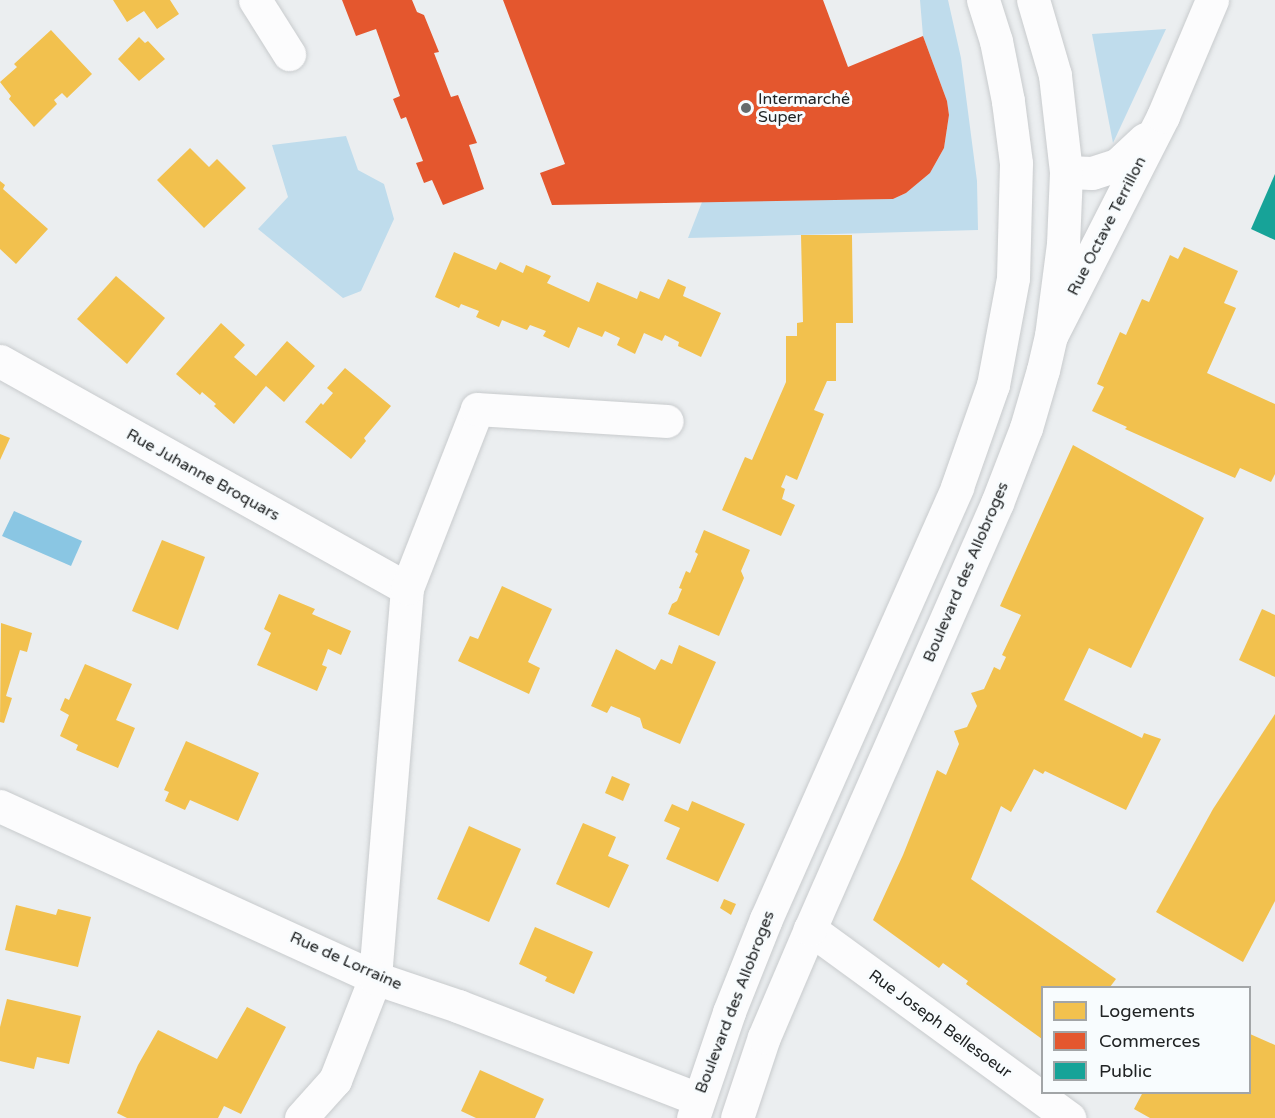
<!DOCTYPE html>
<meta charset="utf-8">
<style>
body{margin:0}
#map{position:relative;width:1275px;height:1118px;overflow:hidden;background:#ebeef0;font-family:"Varela Round",sans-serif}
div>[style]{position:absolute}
.green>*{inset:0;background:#bfdcec}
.water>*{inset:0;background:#8ac6e3}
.homes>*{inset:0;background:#f2c14e}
.shops>*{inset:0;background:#e4572e}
.public>*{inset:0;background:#17a398}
.roads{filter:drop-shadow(0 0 2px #c8cbcd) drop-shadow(0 0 2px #c8cbcd)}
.street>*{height:33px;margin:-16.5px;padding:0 16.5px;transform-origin:16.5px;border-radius:16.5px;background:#fcfcfd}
.primary>*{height:33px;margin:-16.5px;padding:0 16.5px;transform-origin:16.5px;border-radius:16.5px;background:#fcfcfd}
.dots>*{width:16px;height:16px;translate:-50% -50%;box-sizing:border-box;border:3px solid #f8fcfe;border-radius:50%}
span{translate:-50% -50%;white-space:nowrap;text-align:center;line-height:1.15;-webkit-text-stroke:6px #f8fcfe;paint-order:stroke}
.poi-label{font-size:16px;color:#202324}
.left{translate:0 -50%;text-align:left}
.street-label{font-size:16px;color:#202324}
.legend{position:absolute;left:1041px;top:986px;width:210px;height:108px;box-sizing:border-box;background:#f8fcfe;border:2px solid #a2a5a7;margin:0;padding:8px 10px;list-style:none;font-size:18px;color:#202324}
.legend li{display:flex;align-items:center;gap:12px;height:30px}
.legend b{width:30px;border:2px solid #a2a5a7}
</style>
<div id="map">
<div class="green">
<i style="clip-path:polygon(920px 0,948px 0,961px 58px,977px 181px,978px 230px,688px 238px,702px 202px,893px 199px,906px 193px,930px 173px,944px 148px,949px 115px,947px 101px,923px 36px)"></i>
<i style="clip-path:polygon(1166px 29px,1113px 143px,1092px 34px)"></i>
<i style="clip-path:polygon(346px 136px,358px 170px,384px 184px,394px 219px,361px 291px,343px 298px,258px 229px,288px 197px,272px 145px)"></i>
</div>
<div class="water">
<i style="clip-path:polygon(14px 511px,82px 541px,71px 566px,2px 536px)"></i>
</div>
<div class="homes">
<i style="clip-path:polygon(113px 0,170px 0,179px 14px,157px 29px,144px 11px,127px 22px)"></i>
<i style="clip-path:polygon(51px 30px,92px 74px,67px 98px,62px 93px,54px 100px,57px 104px,34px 127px,9px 99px,11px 96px,0 82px,17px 67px,14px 64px)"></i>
<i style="clip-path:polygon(139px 37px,145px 43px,148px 41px,165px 59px,139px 81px,118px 59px)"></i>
<i style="clip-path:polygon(190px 148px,209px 167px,217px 159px,246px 188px,204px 228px,157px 180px)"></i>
<i style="clip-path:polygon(0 181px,5px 185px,3px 189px,48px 229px,16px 264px,0 249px)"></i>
<i style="clip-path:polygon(801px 235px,852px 235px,853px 323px,836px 323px,836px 381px,827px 381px,814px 410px,824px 414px,797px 480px,786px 475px,781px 487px,785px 489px,782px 499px,795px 505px,781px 536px,722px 510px,745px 457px,752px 460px,786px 382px,786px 336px,797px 336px,797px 323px,803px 322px)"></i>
<i style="clip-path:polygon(1184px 247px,1238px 271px,1224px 303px,1236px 308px,1207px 373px,1275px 404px,1275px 474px,1271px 482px,1240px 468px,1235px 478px,1125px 429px,1127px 427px,1092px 411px,1104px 387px,1097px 384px,1120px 332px,1126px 335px,1142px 299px,1149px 302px,1170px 255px,1178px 259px)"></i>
<i style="clip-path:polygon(454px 252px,496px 270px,500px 262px,523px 273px,526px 265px,551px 276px,547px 283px,589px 302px,597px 282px,637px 299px,640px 291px,659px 299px,668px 279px,686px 287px,683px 296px,721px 313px,701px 357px,678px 346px,679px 342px,665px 335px,662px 341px,644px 333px,635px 354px,617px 345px,620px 338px,605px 331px,602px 337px,578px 327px,569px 348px,543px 336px,546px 331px,530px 325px,527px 330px,502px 320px,499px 327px,476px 317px,479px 311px,461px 304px,459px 308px,435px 297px)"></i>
<i style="clip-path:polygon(116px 276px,165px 318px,127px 364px,77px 319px)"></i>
<i style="clip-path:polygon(221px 323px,245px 345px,234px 357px,256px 376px,287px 341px,315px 366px,284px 402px,266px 386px,234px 424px,214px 406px,216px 404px,202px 392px,200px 395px,176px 374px)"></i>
<i style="clip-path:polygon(345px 368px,391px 406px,364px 438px,366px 441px,351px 459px,305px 422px,321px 403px,323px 405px,333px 393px,327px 388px)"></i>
<i style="clip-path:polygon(0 434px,10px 438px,0 460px)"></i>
<i style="clip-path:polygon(1073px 445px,1204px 518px,1131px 668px,1089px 648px,1064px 700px,1142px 738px,1144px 733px,1161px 739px,1126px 810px,1045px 771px,1043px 774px,1034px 769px,1011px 812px,1001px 806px,971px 879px,1116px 979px,1110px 987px,1042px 987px,1042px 1039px,966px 984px,968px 981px,943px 963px,939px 968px,873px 920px,903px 855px,937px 770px,946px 775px,959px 744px,954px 731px,967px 727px,977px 706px,971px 693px,984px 689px,994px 667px,1000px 670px,1006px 657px,1002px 655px,1021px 615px,1000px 606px)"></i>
<i style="clip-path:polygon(704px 530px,750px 550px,741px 571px,744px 578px,719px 636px,668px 614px,672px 604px,677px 601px,682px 589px,679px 588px,686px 571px,690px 573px,698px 554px,695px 552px)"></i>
<i style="clip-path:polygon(162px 540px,205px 557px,178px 630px,132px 611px)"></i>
<i style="clip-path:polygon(502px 586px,552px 609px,528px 662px,540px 668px,529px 694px,458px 661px,470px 636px,478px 639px)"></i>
<i style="clip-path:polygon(279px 594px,315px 609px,312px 614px,351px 631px,341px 655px,328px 649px,322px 665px,327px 667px,317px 691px,257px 665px,271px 633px,264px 629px)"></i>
<i style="clip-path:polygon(1262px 609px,1275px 615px,1275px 677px,1239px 660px)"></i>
<i style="clip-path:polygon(1px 623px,32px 633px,27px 652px,20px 650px,6px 696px,12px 698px,4px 723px,0 722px)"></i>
<i style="clip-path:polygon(679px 645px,716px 662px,680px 744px,643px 728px,640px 718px,611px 706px,607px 713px,591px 706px,616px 649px,655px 670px,661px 659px,672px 664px)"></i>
<i style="clip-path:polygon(85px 664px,132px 684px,116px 720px,135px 728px,118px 768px,76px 750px,78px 745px,60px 736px,69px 715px,60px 710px,65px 698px,69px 700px)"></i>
<i style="clip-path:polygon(1275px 714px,1275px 901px,1243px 962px,1156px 912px,1213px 809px)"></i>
<i style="clip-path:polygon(186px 741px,259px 773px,238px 821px,190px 800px,185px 810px,165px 801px,169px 792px,164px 790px)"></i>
<i style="clip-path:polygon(612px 776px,630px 784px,623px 801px,605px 793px)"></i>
<i style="clip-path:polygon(692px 801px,745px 824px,718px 882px,666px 859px,680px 828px,664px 821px,672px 804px,688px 811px)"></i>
<i style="clip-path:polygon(583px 823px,616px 837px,608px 856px,629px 865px,609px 908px,556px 884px)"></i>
<i style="clip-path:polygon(469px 826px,521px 849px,489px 922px,437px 899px)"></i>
<i style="clip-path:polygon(724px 899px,736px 904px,731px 915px,720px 908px)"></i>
<i style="clip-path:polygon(16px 905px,56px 915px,58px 909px,91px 917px,78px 967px,5px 950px)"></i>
<i style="clip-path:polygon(535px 927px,593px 952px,574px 994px,545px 981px,547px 977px,519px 964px)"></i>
<i style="clip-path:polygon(7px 999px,81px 1016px,69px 1064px,37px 1057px,34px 1069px,0 1061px,0 1027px)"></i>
<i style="clip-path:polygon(247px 1007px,286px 1027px,241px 1114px,224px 1106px,218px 1118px,127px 1118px,117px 1113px,138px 1065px,158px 1030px,217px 1059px)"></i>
<i style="clip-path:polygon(1250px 1034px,1275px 1045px,1275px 1118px,1150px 1118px,1134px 1109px,1143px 1092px,1250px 1092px)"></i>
<i style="clip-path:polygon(480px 1070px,544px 1099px,535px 1118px,476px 1118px,461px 1111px)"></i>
</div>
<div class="shops">
<i style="clip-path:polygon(342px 0,412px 0,417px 12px,424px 15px,439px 52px,434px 53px,451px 97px,458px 95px,477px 143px,469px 145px,484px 189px,443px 205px,432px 180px,424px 183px,416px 163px,423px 161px,406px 117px,401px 119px,393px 99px,400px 96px,376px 29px,356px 36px)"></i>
<i style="clip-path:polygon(503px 0,823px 0,848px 67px,923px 36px,947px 101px,949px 115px,944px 148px,930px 173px,906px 193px,893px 199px,552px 205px,540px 173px,565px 164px)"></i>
</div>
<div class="public">
<i style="clip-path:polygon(1275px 174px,1275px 240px,1251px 229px)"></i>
</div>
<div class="roads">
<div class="street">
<i style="left:255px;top:0;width:64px;rotate:57.8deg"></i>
<i style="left:1066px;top:172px;width:26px;rotate:2deg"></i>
<i style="left:1092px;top:173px;width:26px;rotate:-18deg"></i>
<i style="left:1117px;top:165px;width:38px;rotate:-43deg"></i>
<i style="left:1052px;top:334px;width:245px;rotate:-63deg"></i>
<i style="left:1163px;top:116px;width:126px;rotate:-67.1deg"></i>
<i style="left:0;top:361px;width:466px;rotate:29.2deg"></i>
<i style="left:407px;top:588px;width:391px;rotate:94.7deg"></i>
<i style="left:375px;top:978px;width:110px;rotate:111.4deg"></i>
<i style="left:335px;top:1080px;width:51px;rotate:131.8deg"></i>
<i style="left:407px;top:588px;width:192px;rotate:-68.6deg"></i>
<i style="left:477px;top:409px;width:190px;rotate:3.6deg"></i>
<i style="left:0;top:806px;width:413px;rotate:24.6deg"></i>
<i style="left:375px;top:978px;width:88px;rotate:18.6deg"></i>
<i style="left:458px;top:1006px;width:257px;rotate:21.2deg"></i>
<i style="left:810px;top:929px;width:321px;rotate:36.1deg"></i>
</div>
<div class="primary">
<i style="left:693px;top:1118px;width:112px;rotate:-71.2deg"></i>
<i style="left:729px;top:1012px;width:100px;rotate:-68.3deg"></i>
<i style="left:766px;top:919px;width:472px;rotate:-66.1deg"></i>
<i style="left:957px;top:487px;width:108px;rotate:-70.6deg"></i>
<i style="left:993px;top:385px;width:109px;rotate:-79.4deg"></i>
<i style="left:1013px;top:278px;width:115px;rotate:-88.5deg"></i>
<i style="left:1016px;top:163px;width:63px;rotate:-97.4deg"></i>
<i style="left:1008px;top:101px;width:61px;rotate:-101.3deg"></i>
<i style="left:996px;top:41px;width:43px;rotate:-107.6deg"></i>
<i style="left:737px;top:1118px;width:85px;rotate:-71.6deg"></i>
<i style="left:764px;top:1037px;width:117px;rotate:-66.9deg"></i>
<i style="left:810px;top:929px;width:465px;rotate:-66.3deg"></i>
<i style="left:997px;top:503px;width:80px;rotate:-68.9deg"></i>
<i style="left:1026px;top:428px;width:60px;rotate:-73.7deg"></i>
<i style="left:1043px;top:370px;width:35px;rotate:-77deg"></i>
<i style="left:1051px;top:336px;width:93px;rotate:-82.6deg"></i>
<i style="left:1063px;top:244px;width:72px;rotate:-87.6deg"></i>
<i style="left:1066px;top:172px;width:98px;rotate:-96.5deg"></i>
<i style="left:1055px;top:75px;width:78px;rotate:-106.3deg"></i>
</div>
</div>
<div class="dots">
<i style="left:746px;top:108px;background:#676a6b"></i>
</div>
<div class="poi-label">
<span class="left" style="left:758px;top:108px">Intermarché<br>Super</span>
</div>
<div class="street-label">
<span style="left:1107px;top:226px;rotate:-63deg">Rue Octave Terrillon</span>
<span style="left:203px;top:475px;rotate:29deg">Rue Juhanne Broquars</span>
<span style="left:966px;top:572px;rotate:-67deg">Boulevard des Allobroges</span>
<span style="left:346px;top:961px;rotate:24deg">Rue de Lorraine</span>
<span style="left:735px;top:1002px;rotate:-69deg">Boulevard des Allobroges</span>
<span style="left:940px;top:1024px;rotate:36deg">Rue Joseph Bellesoeur</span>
</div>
<ul class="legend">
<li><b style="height:16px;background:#f2c14e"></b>Logements</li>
<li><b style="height:16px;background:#e4572e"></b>Commerces</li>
<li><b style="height:16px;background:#17a398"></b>Public</li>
</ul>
</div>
